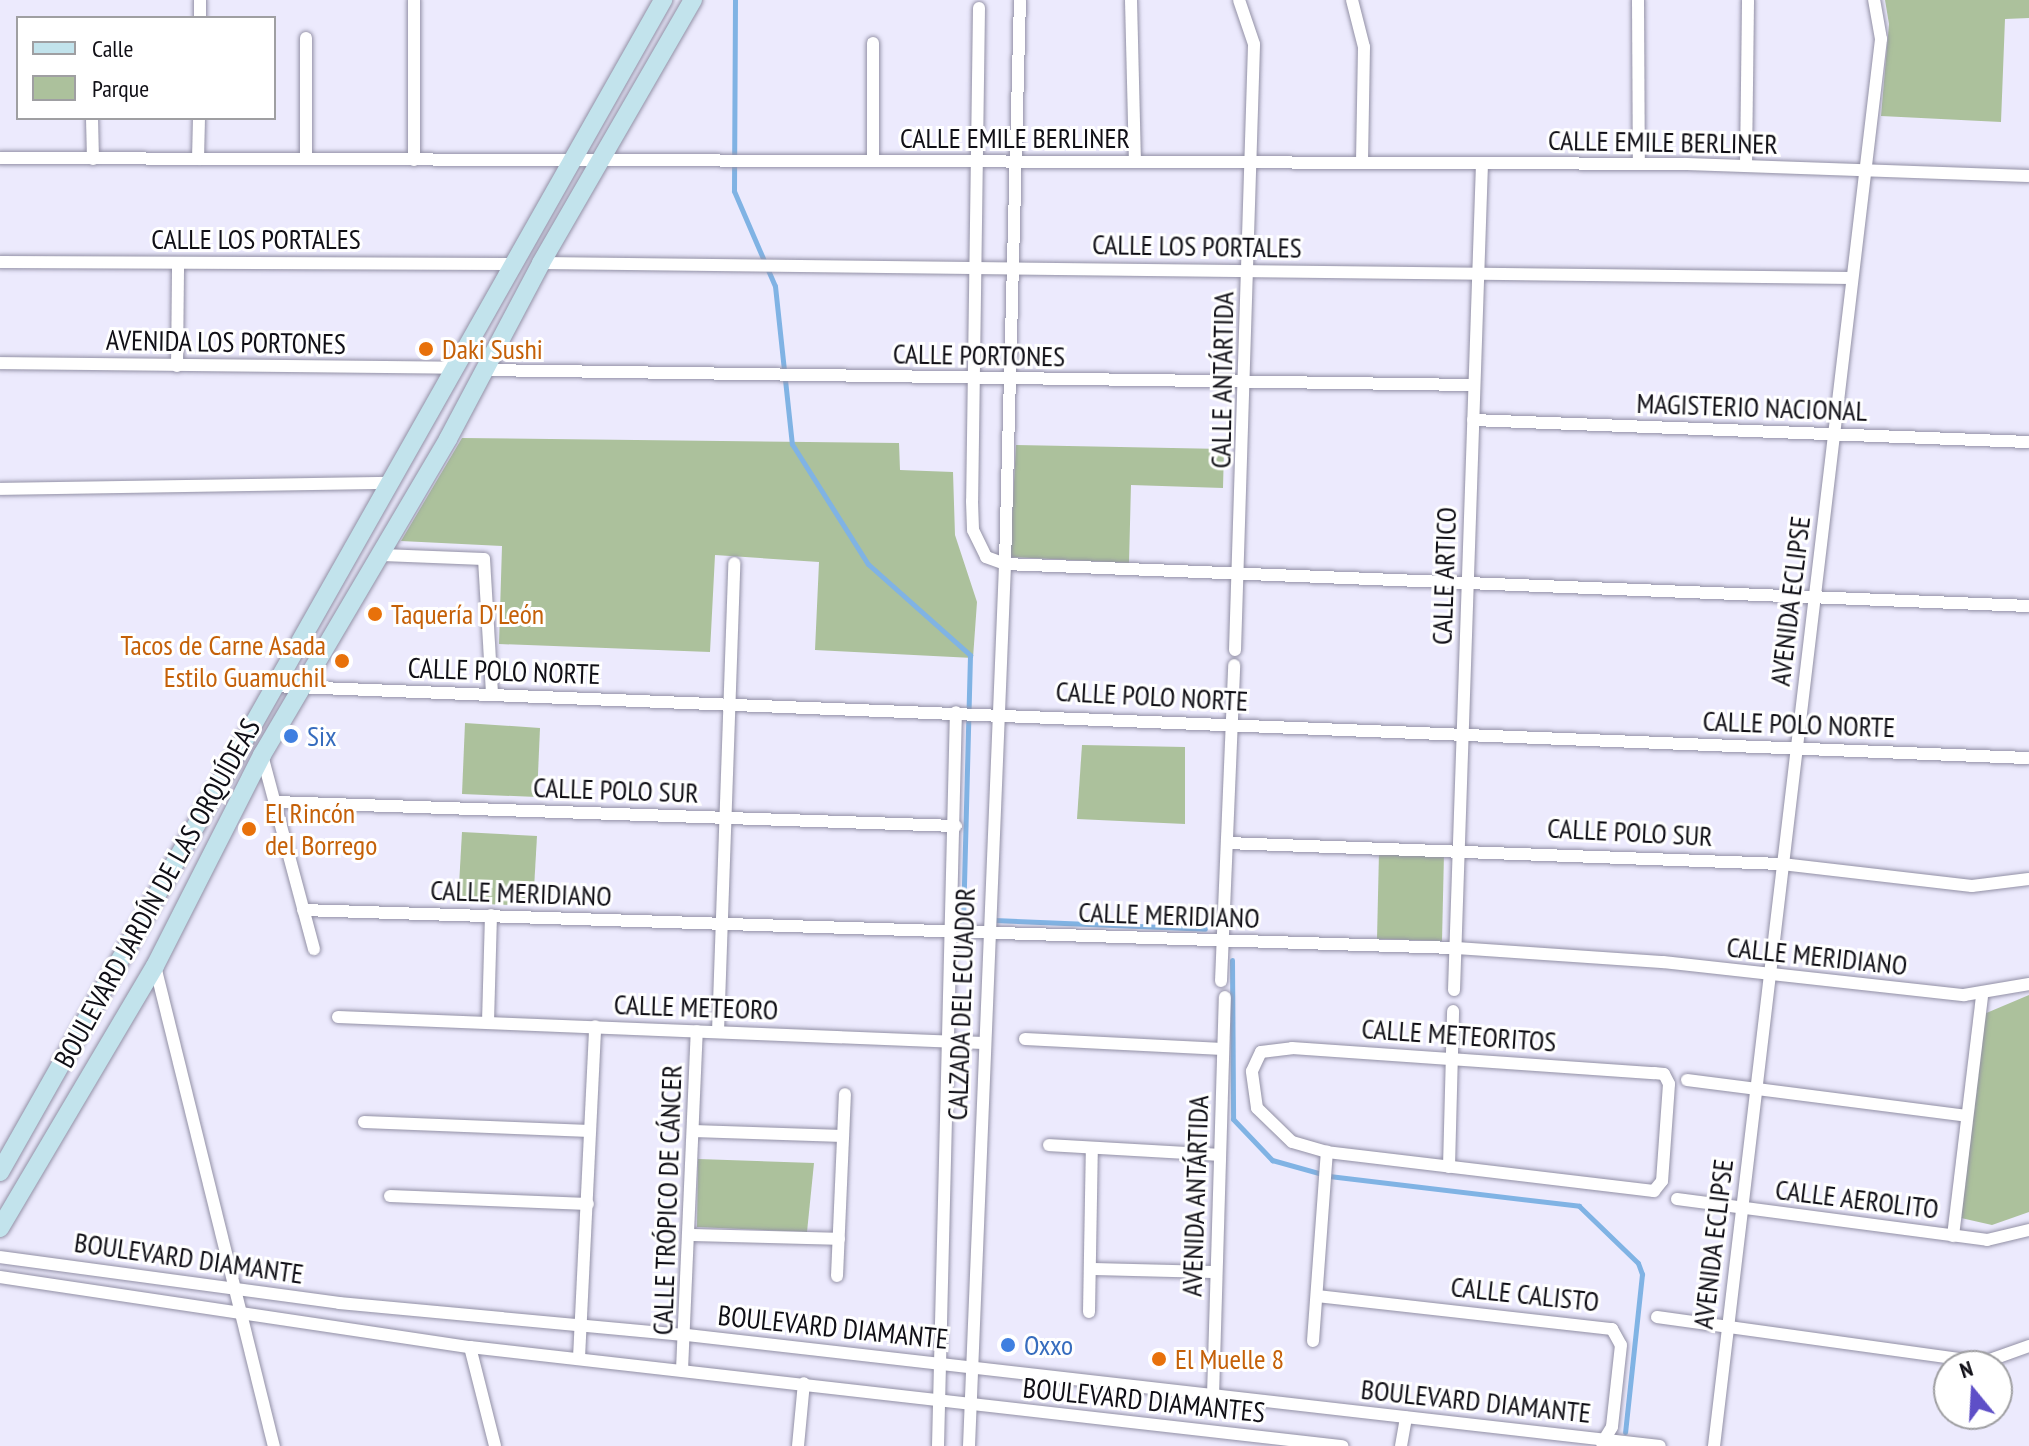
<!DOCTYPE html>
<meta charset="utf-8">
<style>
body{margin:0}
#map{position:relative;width:2029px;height:1446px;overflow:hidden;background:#eceafd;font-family:"PT Sans Narrow",sans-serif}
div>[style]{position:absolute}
.green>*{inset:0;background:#acc19c}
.stream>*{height:5px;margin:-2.5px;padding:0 2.5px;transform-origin:2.5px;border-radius:2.5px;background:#80b3e4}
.roads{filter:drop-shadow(0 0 2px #9290a5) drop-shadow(0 0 2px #9290a5)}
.street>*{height:12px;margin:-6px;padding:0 6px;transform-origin:6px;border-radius:6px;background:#fff}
.secondary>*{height:18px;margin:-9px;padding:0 9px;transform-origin:9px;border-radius:9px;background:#c2e3ec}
.dots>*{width:22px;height:22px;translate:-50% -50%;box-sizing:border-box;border:4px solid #fff;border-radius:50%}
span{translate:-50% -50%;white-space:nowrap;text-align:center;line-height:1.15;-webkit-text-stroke:6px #fff;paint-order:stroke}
.street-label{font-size:28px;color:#100f16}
.food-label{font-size:28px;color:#c56008}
.left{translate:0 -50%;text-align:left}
.right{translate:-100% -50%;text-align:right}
.shop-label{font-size:28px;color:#366cbe}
.legend{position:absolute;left:16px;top:16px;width:260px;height:104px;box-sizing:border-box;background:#fff;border:2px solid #9f9fa2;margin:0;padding:10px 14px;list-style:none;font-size:24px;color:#100f16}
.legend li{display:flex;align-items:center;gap:16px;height:40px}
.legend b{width:40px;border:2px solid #9f9fa2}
.north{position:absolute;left:1933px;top:1350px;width:80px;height:80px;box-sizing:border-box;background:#fff;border:2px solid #9f9fa2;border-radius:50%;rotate:342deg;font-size:22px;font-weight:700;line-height:32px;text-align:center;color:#100f16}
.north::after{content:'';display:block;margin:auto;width:28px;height:36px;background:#5e4fc7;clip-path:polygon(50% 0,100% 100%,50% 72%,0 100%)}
</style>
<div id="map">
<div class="green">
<i style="clip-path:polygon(1885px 0,2029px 0,2029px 18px,2005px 19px,2001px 122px,1881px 116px,1889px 24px)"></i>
<i style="clip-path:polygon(462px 438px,899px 443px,900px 470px,953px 472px,955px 535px,977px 602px,973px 658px,815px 650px,819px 562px,715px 555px,710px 652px,499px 644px,502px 546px,401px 541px)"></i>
<i style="clip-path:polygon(1016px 445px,1224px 449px,1223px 488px,1131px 485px,1129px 563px,1010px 557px)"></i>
<i style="clip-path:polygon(465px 723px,540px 728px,537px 797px,462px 794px)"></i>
<i style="clip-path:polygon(1082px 745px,1185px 747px,1185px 824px,1077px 819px)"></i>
<i style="clip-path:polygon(462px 832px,537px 836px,533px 906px,458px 903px)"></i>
<i style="clip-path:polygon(1379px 852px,1444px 853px,1442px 941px,1377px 939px)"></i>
<i style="clip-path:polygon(2029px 995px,2029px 1212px,1992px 1225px,1961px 1218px,1984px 1014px)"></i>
<i style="clip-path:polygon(698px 1159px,814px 1163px,807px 1232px,697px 1227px)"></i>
</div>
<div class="stream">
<i style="left:735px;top:0;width:191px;rotate:90.3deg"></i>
<i style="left:734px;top:191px;width:103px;rotate:66.7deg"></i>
<i style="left:775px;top:286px;width:159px;rotate:83.9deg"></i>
<i style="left:792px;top:444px;width:142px;rotate:57.7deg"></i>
<i style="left:868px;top:564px;width:137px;rotate:41.7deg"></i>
<i style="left:970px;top:655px;width:265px;rotate:91.5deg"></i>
<i style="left:994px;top:920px;width:211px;rotate:2.4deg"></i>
<i style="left:1232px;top:960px;width:159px;rotate:89.6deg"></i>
<i style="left:1233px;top:1119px;width:57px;rotate:46.4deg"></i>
<i style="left:1272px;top:1160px;width:59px;rotate:15.7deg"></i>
<i style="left:1329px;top:1176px;width:252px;rotate:6.8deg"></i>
<i style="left:1579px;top:1206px;width:82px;rotate:44deg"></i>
<i style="left:1638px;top:1263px;width:12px;rotate:70deg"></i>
<i style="left:1642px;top:1274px;width:159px;rotate:96.1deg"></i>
</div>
<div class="roads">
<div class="street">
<i style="left:1131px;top:0;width:162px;rotate:88.6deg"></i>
<i style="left:1352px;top:0;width:49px;rotate:75.7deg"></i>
<i style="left:1364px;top:47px;width:116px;rotate:91deg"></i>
<i style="left:1638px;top:0;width:164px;rotate:89.7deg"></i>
<i style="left:979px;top:8px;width:493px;rotate:90.8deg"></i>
<i style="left:972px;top:501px;width:29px;rotate:88deg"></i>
<i style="left:973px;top:530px;width:30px;rotate:64deg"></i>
<i style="left:986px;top:557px;width:20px;rotate:20deg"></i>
<i style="left:1005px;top:564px;width:1025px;rotate:2.35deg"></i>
<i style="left:200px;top:18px;width:18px;rotate:-90deg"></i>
<i style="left:873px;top:43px;width:118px;rotate:90deg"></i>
<i style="left:92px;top:118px;width:41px;rotate:88.6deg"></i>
<i style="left:0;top:158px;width:1686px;rotate:0.2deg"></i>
<i style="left:1686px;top:164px;width:343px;rotate:2deg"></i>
<i style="left:198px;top:159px;width:41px;rotate:-88.6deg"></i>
<i style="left:306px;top:159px;width:121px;rotate:-90deg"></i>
<i style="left:414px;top:160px;width:160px;rotate:-90deg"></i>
<i style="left:1746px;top:166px;width:166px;rotate:-89.3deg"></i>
<i style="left:0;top:262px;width:513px;rotate:0.22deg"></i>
<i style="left:541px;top:263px;width:1311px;rotate:0.66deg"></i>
<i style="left:0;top:363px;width:452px;rotate:0.6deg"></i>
<i style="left:177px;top:366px;width:103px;rotate:-89.4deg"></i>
<i style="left:483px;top:370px;width:991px;rotate:0.87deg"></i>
<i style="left:1473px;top:420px;width:556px;rotate:2.27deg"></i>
<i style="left:0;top:489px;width:387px;rotate:-0.9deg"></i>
<i style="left:382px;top:555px;width:102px;rotate:2.2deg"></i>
<i style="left:484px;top:559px;width:135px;rotate:86.6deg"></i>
<i style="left:1235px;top:650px;width:606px;rotate:-88.2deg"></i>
<i style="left:1254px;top:44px;width:46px;rotate:-108.8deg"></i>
<i style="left:272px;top:686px;width:1758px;rotate:2.35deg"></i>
<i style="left:262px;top:755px;width:201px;rotate:75deg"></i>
<i style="left:275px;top:802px;width:681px;rotate:2.02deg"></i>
<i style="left:1227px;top:843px;width:555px;rotate:2.17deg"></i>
<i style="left:1782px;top:864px;width:191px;rotate:6.6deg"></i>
<i style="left:1972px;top:886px;width:57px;rotate:-7deg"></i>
<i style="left:303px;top:910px;width:1153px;rotate:1.89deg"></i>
<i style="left:1455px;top:948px;width:208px;rotate:3.9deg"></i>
<i style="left:1663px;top:962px;width:303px;rotate:6.3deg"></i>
<i style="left:1964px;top:995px;width:66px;rotate:-9.6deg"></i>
<i style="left:155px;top:966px;width:495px;rotate:76.1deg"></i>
<i style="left:1221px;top:981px;width:316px;rotate:-87.6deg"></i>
<i style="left:1454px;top:990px;width:827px;rotate:-88.06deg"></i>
<i style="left:338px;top:1017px;width:646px;rotate:2.31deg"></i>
<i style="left:488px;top:1022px;width:107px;rotate:-88.4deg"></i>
<i style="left:718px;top:1032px;width:469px;rotate:-88deg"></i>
<i style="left:1025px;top:1039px;width:198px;rotate:2.9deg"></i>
<i style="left:1687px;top:1080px;width:282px;rotate:7.3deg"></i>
<i style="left:364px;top:1122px;width:226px;rotate:2.3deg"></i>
<i style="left:693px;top:1131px;width:150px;rotate:1.9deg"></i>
<i style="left:1049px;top:1145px;width:171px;rotate:3.3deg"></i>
<i style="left:1449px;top:1167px;width:156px;rotate:-88.5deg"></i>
<i style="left:390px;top:1196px;width:198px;rotate:2.3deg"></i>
<i style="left:1677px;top:1199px;width:313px;rotate:7.5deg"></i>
<i style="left:1987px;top:1240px;width:43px;rotate:-13.4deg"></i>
<i style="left:689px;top:1235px;width:150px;rotate:1.5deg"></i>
<i style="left:1953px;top:1236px;width:242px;rotate:-83.1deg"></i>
<i style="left:0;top:1257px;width:342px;rotate:7.7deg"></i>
<i style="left:339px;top:1303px;width:349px;rotate:5.3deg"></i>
<i style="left:687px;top:1335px;width:979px;rotate:6.51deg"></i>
<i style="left:1090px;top:1269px;width:126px;rotate:1.4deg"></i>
<i style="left:837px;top:1276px;width:182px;rotate:-87.5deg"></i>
<i style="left:0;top:1277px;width:475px;rotate:8.5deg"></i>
<i style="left:470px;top:1347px;width:878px;rotate:6.48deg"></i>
<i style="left:1317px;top:1296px;width:297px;rotate:6.4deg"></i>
<i style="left:1612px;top:1329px;width:18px;rotate:61deg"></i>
<i style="left:1621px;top:1345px;width:82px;rotate:96.3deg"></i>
<i style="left:1612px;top:1427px;width:19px;rotate:122deg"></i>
<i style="left:1089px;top:1312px;width:164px;rotate:-89deg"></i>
<i style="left:1657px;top:1317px;width:312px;rotate:7.9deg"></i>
<i style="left:1966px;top:1360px;width:21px;rotate:3deg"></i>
<i style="left:1987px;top:1361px;width:45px;rotate:-19.7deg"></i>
<i style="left:1313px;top:1341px;width:190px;rotate:-85.8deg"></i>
<i style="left:1327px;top:1152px;width:36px;rotate:-164deg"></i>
<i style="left:1292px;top:1142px;width:49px;rotate:-135.8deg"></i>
<i style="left:1257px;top:1108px;width:37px;rotate:-98deg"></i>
<i style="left:1252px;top:1071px;width:21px;rotate:-65deg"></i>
<i style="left:1261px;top:1052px;width:31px;rotate:-7deg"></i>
<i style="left:1292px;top:1048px;width:363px;rotate:4deg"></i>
<i style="left:1654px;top:1073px;width:10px;rotate:6deg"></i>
<i style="left:1664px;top:1074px;width:11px;rotate:63deg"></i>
<i style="left:1669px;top:1084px;width:97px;rotate:94.1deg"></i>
<i style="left:1662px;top:1181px;width:13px;rotate:129deg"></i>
<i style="left:1654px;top:1191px;width:329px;rotate:-173.2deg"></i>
<i style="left:470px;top:1347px;width:102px;rotate:75.8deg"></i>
<i style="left:579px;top:1358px;width:332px;rotate:-87.2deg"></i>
<i style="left:682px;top:1370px;width:339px;rotate:-87.5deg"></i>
<i style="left:1213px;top:1396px;width:399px;rotate:-88.3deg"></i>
<i style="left:798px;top:1446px;width:63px;rotate:-84.6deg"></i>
<i style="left:938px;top:1446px;width:734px;rotate:-88.6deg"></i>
<i style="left:969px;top:1446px;width:883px;rotate:-87.66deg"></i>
<i style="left:1005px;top:564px;width:564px;rotate:-88.48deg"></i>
<i style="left:1401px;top:1446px;width:29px;rotate:-80deg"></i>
<i style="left:1714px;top:1446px;width:1417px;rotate:-83.23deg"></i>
<i style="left:1881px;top:39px;width:40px;rotate:-100deg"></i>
</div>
<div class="secondary">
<i style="left:0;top:1172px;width:1347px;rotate:-60.5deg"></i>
<i style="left:0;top:1228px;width:304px;rotate:-59.4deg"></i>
<i style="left:155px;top:966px;width:237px;rotate:-63.1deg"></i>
<i style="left:262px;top:755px;width:367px;rotate:-59.5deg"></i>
<i style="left:448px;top:439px;width:199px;rotate:-62.1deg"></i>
<i style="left:541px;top:263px;width:304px;rotate:-60deg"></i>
</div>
</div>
<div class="dots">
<i style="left:426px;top:349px;background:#e8710a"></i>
<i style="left:375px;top:614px;background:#e8710a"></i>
<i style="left:342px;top:661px;background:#e8710a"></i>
<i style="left:291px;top:736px;background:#3f7fe0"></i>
<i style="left:249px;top:829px;background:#e8710a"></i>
<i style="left:1008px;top:1345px;background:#3f7fe0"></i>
<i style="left:1159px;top:1359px;background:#e8710a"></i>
</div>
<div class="street-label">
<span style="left:1015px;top:138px">CALLE EMILE BERLINER</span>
<span style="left:1663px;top:142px;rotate:1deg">CALLE EMILE BERLINER</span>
<span style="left:256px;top:239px">CALLE LOS PORTALES</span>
<span style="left:1197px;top:246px;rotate:1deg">CALLE LOS PORTALES</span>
<span style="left:226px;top:342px;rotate:1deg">AVENIDA LOS PORTONES</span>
<span style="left:979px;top:355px;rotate:1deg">CALLE PORTONES</span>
<span style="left:1222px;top:380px;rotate:-89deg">CALLE ANTÁRTIDA</span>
<span style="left:1752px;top:407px;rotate:2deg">MAGISTERIO NACIONAL</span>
<span style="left:1444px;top:576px;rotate:-88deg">CALLE ARTICO</span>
<span style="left:1790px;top:601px;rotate:-83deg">AVENIDA ECLIPSE</span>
<span style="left:504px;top:671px;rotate:2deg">CALLE POLO NORTE</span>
<span style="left:1152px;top:696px;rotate:3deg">CALLE POLO NORTE</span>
<span style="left:1799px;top:724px;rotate:2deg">CALLE POLO NORTE</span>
<span style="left:616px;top:790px;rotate:2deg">CALLE POLO SUR</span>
<span style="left:1630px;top:832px;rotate:3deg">CALLE POLO SUR</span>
<span style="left:157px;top:893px;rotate:-61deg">BOULEVARD JARDÍN DE LAS ORQUÍDEAS</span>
<span style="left:521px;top:893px;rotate:2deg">CALLE MERIDIANO</span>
<span style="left:1169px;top:915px;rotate:2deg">CALLE MERIDIANO</span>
<span style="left:1817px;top:956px;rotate:6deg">CALLE MERIDIANO</span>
<span style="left:961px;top:1004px;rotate:-88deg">CALZADA DEL ECUADOR</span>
<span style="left:696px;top:1007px;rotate:2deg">CALLE METEORO</span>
<span style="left:1459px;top:1035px;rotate:4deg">CALLE METEORITOS</span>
<span style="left:1195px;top:1196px;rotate:-88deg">AVENIDA ANTÁRTIDA</span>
<span style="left:1857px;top:1199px;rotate:7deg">CALLE AEROLITO</span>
<span style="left:667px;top:1200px;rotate:-88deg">CALLE TRÓPICO DE CÁNCER</span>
<span style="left:1713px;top:1244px;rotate:-83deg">AVENIDA ECLIPSE</span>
<span style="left:189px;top:1258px;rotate:8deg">BOULEVARD DIAMANTE</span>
<span style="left:1525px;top:1294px;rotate:6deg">CALLE CALISTO</span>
<span style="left:833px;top:1327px;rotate:6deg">BOULEVARD DIAMANTE</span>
<span style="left:1144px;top:1400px;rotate:6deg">BOULEVARD DIAMANTES</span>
<span style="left:1476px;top:1401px;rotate:6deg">BOULEVARD DIAMANTE</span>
</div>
<div class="food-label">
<span class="left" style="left:442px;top:349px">Daki Sushi</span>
<span class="left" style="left:391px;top:614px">Taquería D'León</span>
<span class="right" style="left:326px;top:661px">Tacos de Carne Asada<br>Estilo Guamuchil</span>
<span class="left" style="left:265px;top:829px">El Rincón<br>del Borrego</span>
<span class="left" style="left:1175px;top:1359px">El Muelle 8</span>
</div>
<div class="shop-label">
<span class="left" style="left:307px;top:736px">Six</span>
<span class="left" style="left:1024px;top:1345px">Oxxo</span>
</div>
<ul class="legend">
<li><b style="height:10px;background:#c2e3ec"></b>Calle</li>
<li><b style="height:22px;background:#acc19c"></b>Parque</li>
</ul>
<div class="north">N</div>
</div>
